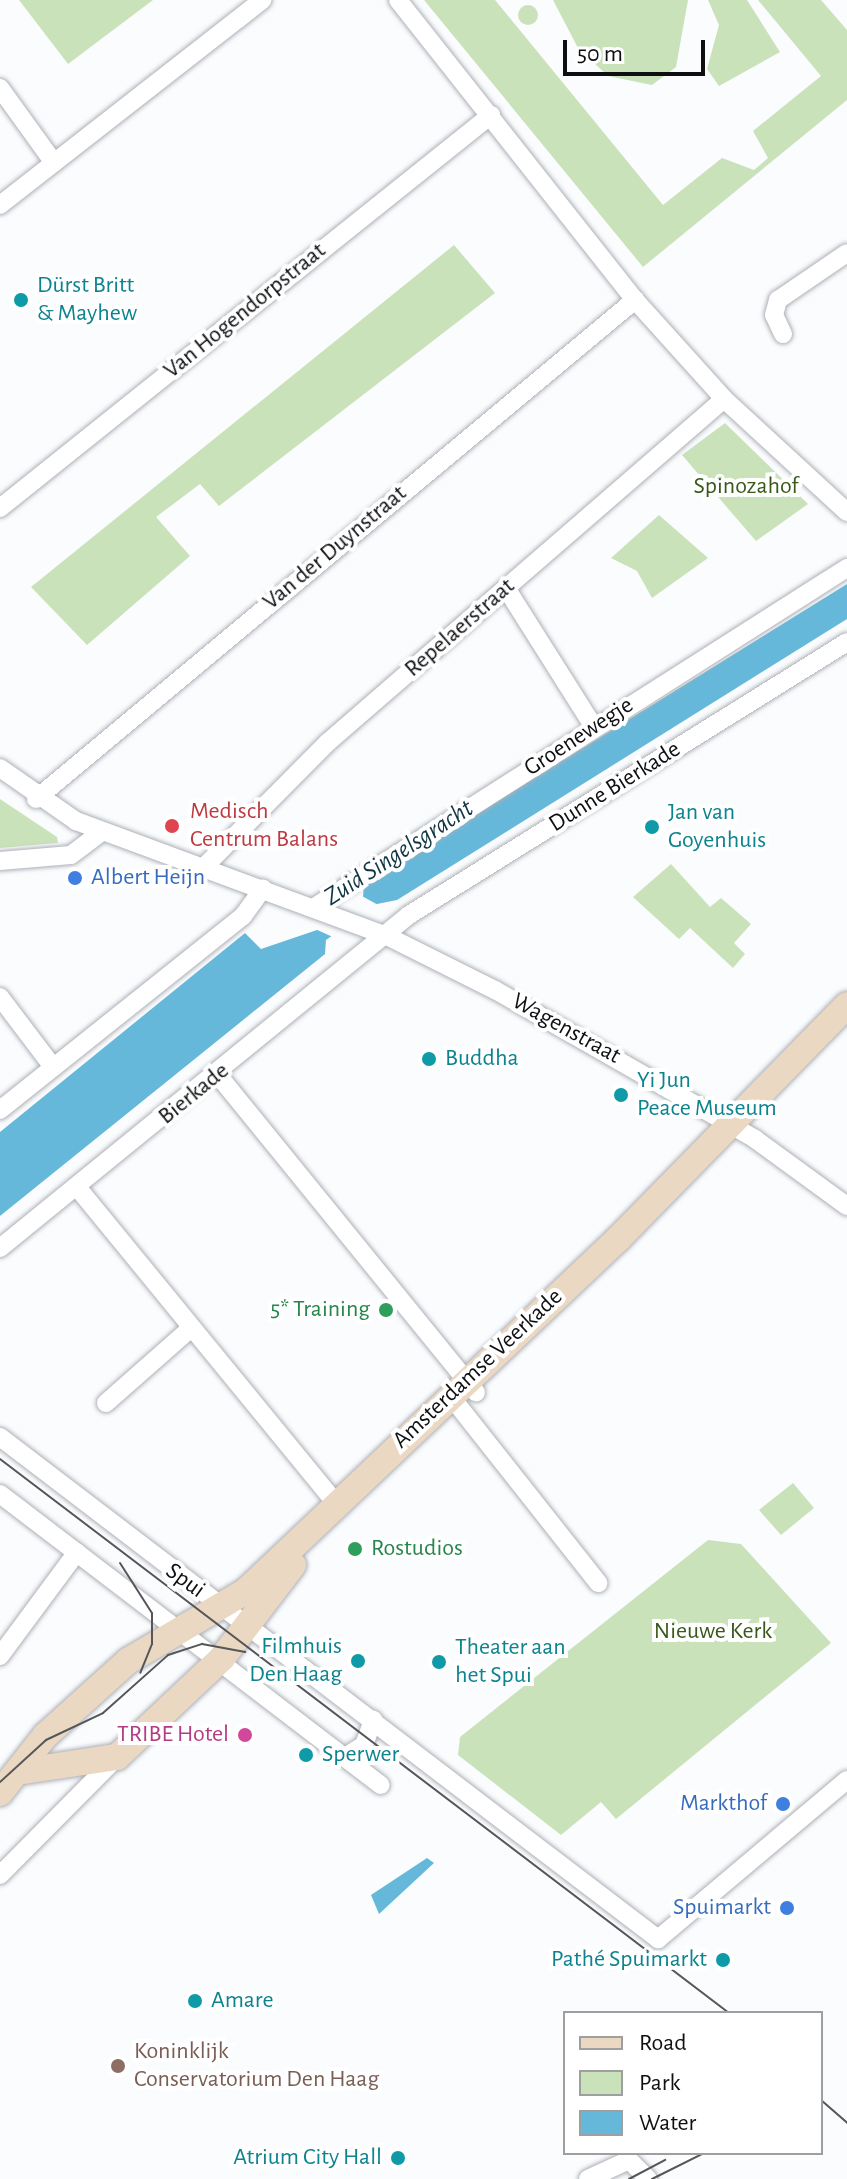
<!DOCTYPE html>
<meta charset="utf-8">
<style>
body{margin:0}
#map{position:relative;width:847px;height:2179px;overflow:hidden;background:#fafcfe;font-family:"Alegreya Sans",sans-serif}
div>[style]{position:absolute}
.green>*{inset:0;background:#cae2ba}
.round{border-radius:50%}
.water>*{inset:0;background:#66b8da}
.pier>*{inset:0;background:#fafcfe}
.roads{filter:drop-shadow(0 0 2px #adb0b6) drop-shadow(0 0 2px #adb0b6)}
.street>*{height:18px;margin:-9px;padding:0 9px;transform-origin:9px;border-radius:9px;background:#fff}
.secondary>*{height:26px;margin:-13px;padding:0 13px;transform-origin:13px;border-radius:13px;background:#ebd8c2}
.tram>*{height:2px;margin:-1px;padding:0 1px;transform-origin:1px;border-radius:1px;background:#545658}
.dots>*{width:22px;height:22px;translate:-50% -50%;box-sizing:border-box;border:4px solid #fff;border-radius:50%}
span{translate:-50% -50%;white-space:nowrap;text-align:center;line-height:1.15;-webkit-text-stroke:8px #fff;paint-order:stroke}
.culture-label{font-size:24px;color:#0d838f}
.left{translate:0 -50%;text-align:left}
.right{translate:-100% -50%;text-align:right}
.street-label{font-size:24px;color:#0d0f11}
.park-label{font-size:24px;color:#385919}
.health-label{font-size:24px;color:#be3a42}
.shop-label{font-size:24px;color:#366cbe}
.leisure-label{font-size:24px;color:#27864d}
.hotel-label{font-size:24px;color:#b23c85}
.education-label{font-size:24px;color:#785e54}
.water-label{font-size:26px;color:#113745;font-style:italic}
.legend{position:absolute;left:563px;top:2011px;width:260px;height:144px;box-sizing:border-box;background:#fff;border:2px solid #9e9fa0;margin:0;padding:10px 14px;list-style:none;font-size:24px;color:#0d0f11}
.legend li{display:flex;align-items:center;gap:16px;height:40px}
.legend b{width:40px;border:2px solid #9e9fa0}
.scale{position:absolute;left:563px;top:40px;width:142px;height:36px;box-sizing:border-box;border:4px solid #0d0f11;border-top:0;padding-left:10px;font-size:24px;line-height:28px;white-space:nowrap;color:#0d0f11;-webkit-text-stroke:6px #fff;paint-order:stroke}
</style>
<div id="map">
<div class="green">
<i style="clip-path:polygon(19px 0,153px 0,68px 64px)"></i>
<i style="clip-path:polygon(424px 0,495px 0,663px 205px,722px 158px,754px 170px,768px 158px,753px 131px,821px 76px,758px 0,821px 0,847px 30px,847px 100px,643px 267px)"></i>
<i style="clip-path:polygon(553px 0,688px 0,676px 67px,652px 85px,608px 76px,578px 48px)"></i>
<i style="clip-path:polygon(708px 0,747px 0,780px 52px,719px 86px,707px 69px,719px 25px)"></i>
<i class="round" style="left:518px;top:5px;width:20px;height:20px"></i>
<i style="clip-path:polygon(454px 245px,495px 293px,219px 506px,200px 484px,156px 517px,190px 556px,87px 645px,31px 587px)"></i>
<i style="clip-path:polygon(725px 423px,808px 504px,756px 541px,682px 455px)"></i>
<i style="clip-path:polygon(659px 515px,708px 558px,652px 598px,637px 571px,611px 558px)"></i>
<i style="clip-path:polygon(0 799px,57px 837px,58px 843px,0 848px)"></i>
<i style="clip-path:polygon(671px 864px,710px 907px,721px 898px,751px 924px,734px 943px,745px 954px,733px 968px,690px 928px,679px 939px,633px 897px)"></i>
<i style="clip-path:polygon(793px 1483px,814px 1508px,781px 1535px,759px 1510px)"></i>
<i style="clip-path:polygon(708px 1540px,741px 1544px,831px 1643px,616px 1819px,601px 1802px,561px 1835px,458px 1755px,460px 1737px)"></i>
</div>
<div class="water">
<i style="clip-path:polygon(847px 584px,847px 619px,397px 900px,377px 904px,326px 940px,325px 954px,0 1216px,0 1132px,245px 933px,261px 949px,317px 930px,363px 897px,364px 884px)"></i>
<i style="clip-path:polygon(427px 1858px,434px 1863px,379px 1914px,371px 1895px)"></i>
</div>
<div class="pier">
<i style="clip-path:polygon(360px 895px,380px 906px,335px 938px,313px 928px)"></i>
</div>
<div class="roads">
<div class="street">
<i style="left:398px;top:0;width:382px;rotate:51.7deg"></i>
<i style="left:0;top:88px;width:92px;rotate:54.2deg"></i>
<i style="left:0;top:205px;width:333px;rotate:-38deg"></i>
<i style="left:635px;top:300px;width:133px;rotate:48deg"></i>
<i style="left:724px;top:399px;width:167px;rotate:42.6deg"></i>
<i style="left:783px;top:334px;width:21px;rotate:-115deg"></i>
<i style="left:774px;top:315px;width:16px;rotate:-75deg"></i>
<i style="left:778px;top:300px;width:83px;rotate:-34.3deg"></i>
<i style="left:0;top:508px;width:629px;rotate:-38.67deg"></i>
<i style="left:506px;top:588px;width:165px;rotate:57.7deg"></i>
<i style="left:0;top:768px;width:93px;rotate:34.9deg"></i>
<i style="left:76px;top:821px;width:329px;rotate:20.3deg"></i>
<i style="left:385px;top:935px;width:123px;rotate:26.6deg"></i>
<i style="left:495px;top:990px;width:300px;rotate:29.8deg"></i>
<i style="left:755px;top:1139px;width:114px;rotate:36.1deg"></i>
<i style="left:36px;top:799px;width:780px;rotate:-39.8deg"></i>
<i style="left:0;top:861px;width:71px;rotate:-4.8deg"></i>
<i style="left:71px;top:855px;width:39px;rotate:-37deg"></i>
<i style="left:204px;top:867px;width:175px;rotate:-45.2deg"></i>
<i style="left:327px;top:743px;width:525px;rotate:-40.91deg"></i>
<i style="left:313px;top:908px;width:633px;rotate:-32.49deg"></i>
<i style="left:0;top:997px;width:88px;rotate:52.9deg"></i>
<i style="left:218px;top:1075px;width:409px;rotate:50.9deg"></i>
<i style="left:0;top:1110px;width:311px;rotate:-38.6deg"></i>
<i style="left:243px;top:916px;width:34px;rotate:-54deg"></i>
<i style="left:77px;top:1187px;width:409px;rotate:50.7deg"></i>
<i style="left:0;top:1248px;width:527px;rotate:-39.15deg"></i>
<i style="left:409px;top:915px;width:516px;rotate:-31.93deg"></i>
<i style="left:449px;top:1394px;width:241px;rotate:51.7deg"></i>
<i style="left:106px;top:1403px;width:113px;rotate:-41.4deg"></i>
<i style="left:0;top:1437px;width:828px;rotate:37.34deg"></i>
<i style="left:658px;top:1939px;width:247px;rotate:-40.1deg"></i>
<i style="left:0;top:1494px;width:479px;rotate:37.4deg"></i>
<i style="left:0;top:1656px;width:129px;rotate:-53.5deg"></i>
<i style="left:345px;top:1757px;width:22px;rotate:-32deg"></i>
<i style="left:364px;top:1745px;width:27px;rotate:-70deg"></i>
<i style="left:0;top:1875px;width:166px;rotate:-45.2deg"></i>
<i style="left:588px;top:2179px;width:45px;rotate:-24.9deg"></i>
<i style="left:629px;top:2160px;width:27px;rotate:45deg"></i>
</div>
<div class="secondary">
<i style="left:24px;top:1771px;width:94px;rotate:-8.6deg"></i>
<i style="left:117px;top:1757px;width:144px;rotate:-43.3deg"></i>
<i style="left:222px;top:1658px;width:117px;rotate:-52.6deg"></i>
<i style="left:0;top:1793px;width:73px;rotate:-51.7deg"></i>
<i style="left:45px;top:1736px;width:112px;rotate:-42.1deg"></i>
<i style="left:128px;top:1661px;width:137px;rotate:-30.7deg"></i>
<i style="left:246px;top:1591px;width:514px;rotate:-43.42deg"></i>
<i style="left:619px;top:1238px;width:326px;rotate:-45.6deg"></i>
</div>
</div>
<div class="tram">
<i style="left:0;top:1459px;width:916px;rotate:37.23deg"></i>
<i style="left:120px;top:1563px;width:59px;rotate:57.4deg"></i>
<i style="left:152px;top:1613px;width:31px;rotate:90deg"></i>
<i style="left:152px;top:1644px;width:31px;rotate:112deg"></i>
<i style="left:0;top:1782px;width:62px;rotate:-42.4deg"></i>
<i style="left:46px;top:1740px;width:63px;rotate:-25.3deg"></i>
<i style="left:103px;top:1713px;width:87px;rotate:-41.7deg"></i>
<i style="left:168px;top:1655px;width:36px;rotate:-18deg"></i>
<i style="left:202px;top:1644px;width:44px;rotate:10.5deg"></i>
<i style="left:821px;top:2100px;width:35px;rotate:41deg"></i>
<i style="left:629px;top:2179px;width:41px;rotate:-27.8deg"></i>
<i style="left:652px;top:2179px;width:58px;rotate:-26.6deg"></i>
</div>
<div class="dots">
<i style="left:21px;top:300px;background:#0f9aa8"></i>
<i style="left:172px;top:826px;background:#e0444e"></i>
<i style="left:652px;top:827px;background:#0f9aa8"></i>
<i style="left:75px;top:878px;background:#3f7fe0"></i>
<i style="left:429px;top:1059px;background:#0f9aa8"></i>
<i style="left:621px;top:1095px;background:#0f9aa8"></i>
<i style="left:386px;top:1310px;background:#2e9e5b"></i>
<i style="left:355px;top:1549px;background:#2e9e5b"></i>
<i style="left:358px;top:1661px;background:#0f9aa8"></i>
<i style="left:439px;top:1662px;background:#0f9aa8"></i>
<i style="left:245px;top:1735px;background:#d1479c"></i>
<i style="left:306px;top:1755px;background:#0f9aa8"></i>
<i style="left:783px;top:1804px;background:#3f7fe0"></i>
<i style="left:787px;top:1908px;background:#3f7fe0"></i>
<i style="left:723px;top:1960px;background:#0f9aa8"></i>
<i style="left:195px;top:2001px;background:#0f9aa8"></i>
<i style="left:118px;top:2066px;background:#8d6e63"></i>
<i style="left:398px;top:2158px;background:#0f9aa8"></i>
</div>
<div class="culture-label">
<span class="left" style="left:37px;top:300px">Dürst Britt<br>&amp; Mayhew</span>
<span class="left" style="left:668px;top:827px">Jan van<br>Goyenhuis</span>
<span class="left" style="left:445px;top:1059px">Buddha</span>
<span class="left" style="left:637px;top:1095px">Yi Jun<br>Peace Museum</span>
<span class="right" style="left:342px;top:1661px">Filmhuis<br>Den Haag</span>
<span class="left" style="left:455px;top:1662px">Theater aan<br>het Spui</span>
<span class="left" style="left:322px;top:1755px">Sperwer</span>
<span class="right" style="left:707px;top:1960px">Pathé Spuimarkt</span>
<span class="left" style="left:211px;top:2001px">Amare</span>
<span class="right" style="left:382px;top:2158px">Atrium City Hall</span>
</div>
<div class="street-label">
<span style="left:245px;top:311px;rotate:-39deg">Van Hogendorpstraat</span>
<span style="left:335px;top:548px;rotate:-40deg">Van der Duynstraat</span>
<span style="left:460px;top:628px;rotate:-41deg">Repelaerstraat</span>
<span style="left:579px;top:737px;rotate:-33deg">Groenewegje</span>
<span style="left:615px;top:787px;rotate:-32deg">Dunne Bierkade</span>
<span style="left:566px;top:1029px;rotate:29deg">Wagenstraat</span>
<span style="left:194px;top:1094px;rotate:-39deg">Bierkade</span>
<span style="left:478px;top:1369px;rotate:-43deg">Amsterdamse Veerkade</span>
<span style="left:185px;top:1581px;rotate:36deg">Spui</span>
</div>
<div class="park-label">
<span style="left:746px;top:487px">Spinozahof</span>
<span style="left:713px;top:1632px">Nieuwe Kerk</span>
</div>
<div class="health-label">
<span class="left" style="left:190px;top:826px">Medisch<br>Centrum Balans</span>
</div>
<div class="shop-label">
<span class="left" style="left:91px;top:878px">Albert Heijn</span>
<span class="right" style="left:767px;top:1804px">Markthof</span>
<span class="right" style="left:771px;top:1908px">Spuimarkt</span>
</div>
<div class="leisure-label">
<span class="right" style="left:370px;top:1310px">5* Training</span>
<span class="left" style="left:371px;top:1549px">Rostudios</span>
</div>
<div class="hotel-label">
<span class="right" style="left:229px;top:1735px">TRIBE Hotel</span>
</div>
<div class="education-label">
<span class="left" style="left:134px;top:2066px">Koninklijk<br>Conservatorium Den Haag</span>
</div>
<div class="water-label">
<span style="left:399px;top:853px;rotate:-33deg">Zuid Singelsgracht</span>
</div>
<ul class="legend">
<li><b style="height:10px;background:#ebd8c2"></b>Road</li>
<li><b style="height:22px;background:#cae2ba"></b>Park</li>
<li><b style="height:22px;background:#66b8da"></b>Water</li>
</ul>
<div class="scale">50 m</div>
</div>
